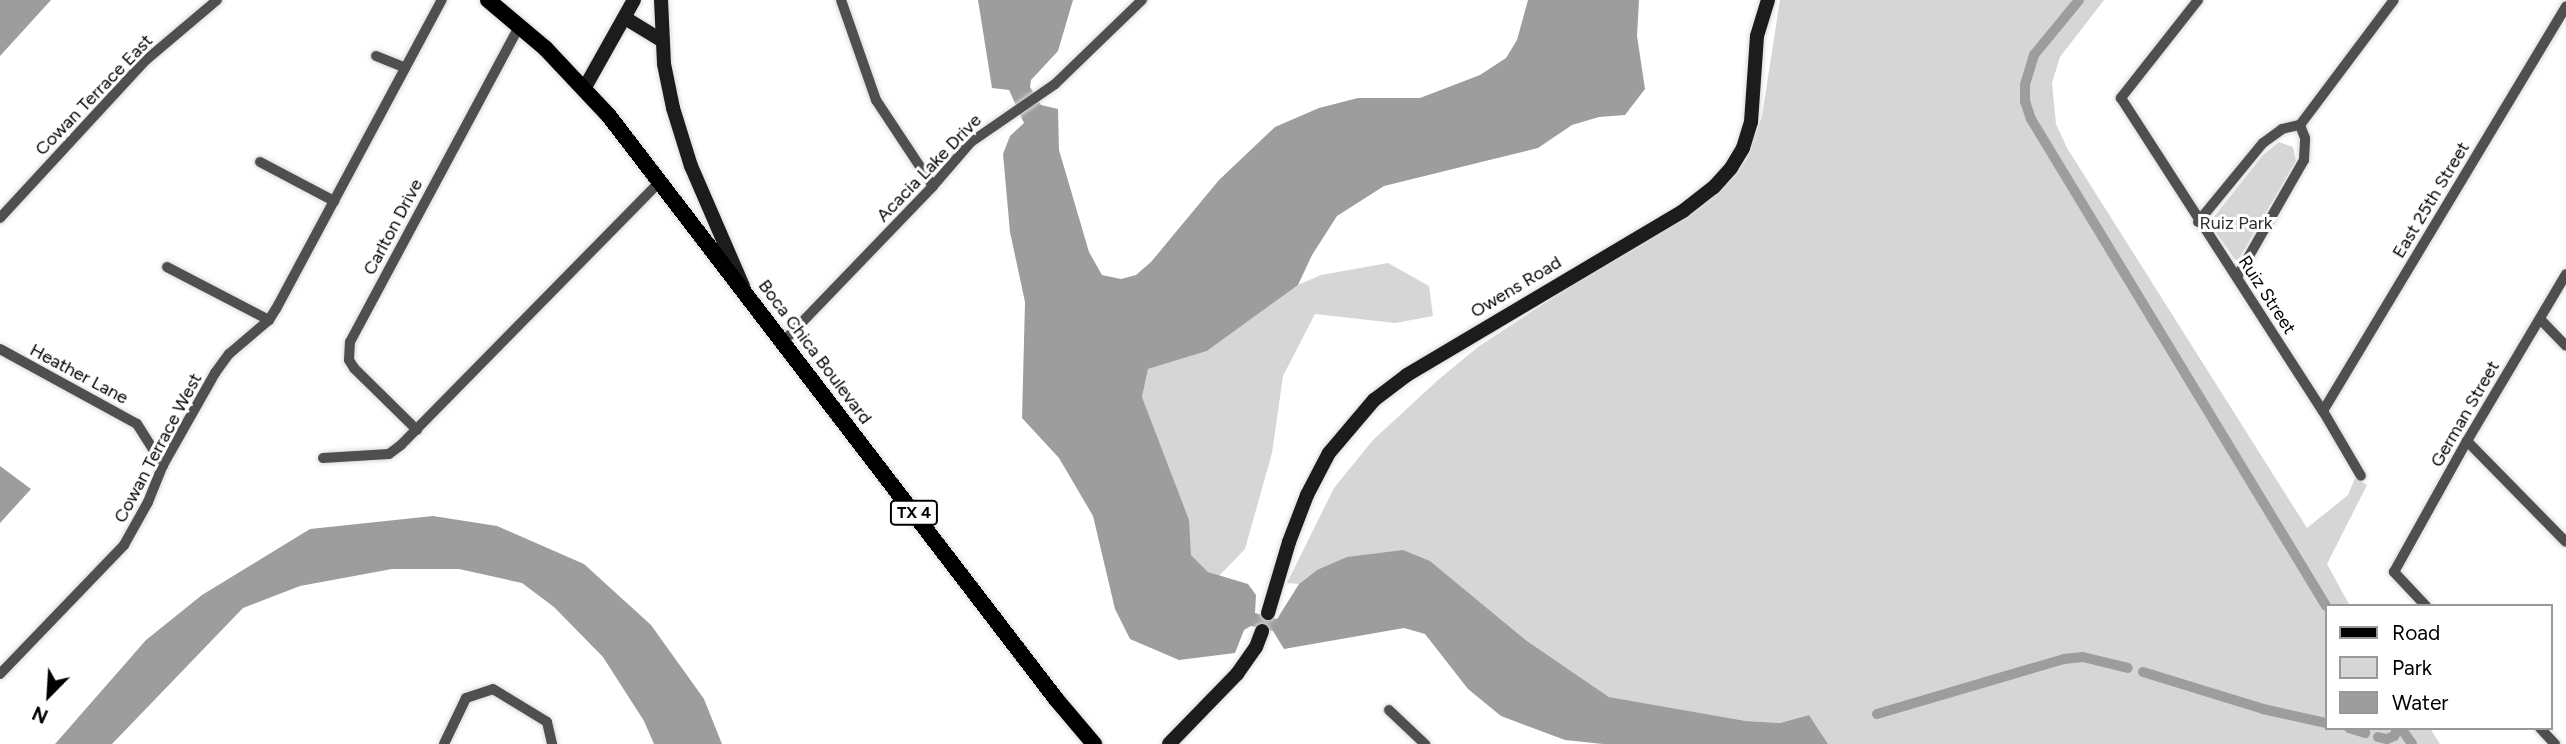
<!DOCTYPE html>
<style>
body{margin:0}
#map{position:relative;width:2566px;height:744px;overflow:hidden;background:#fff;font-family:Figtree,sans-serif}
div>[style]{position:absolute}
.green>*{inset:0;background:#d6d6d6}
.water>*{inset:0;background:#9d9d9d}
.canal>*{height:10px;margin:-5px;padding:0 5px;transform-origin:5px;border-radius:5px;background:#9d9d9d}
.roads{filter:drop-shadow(0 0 2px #dbdbdb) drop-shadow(0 0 2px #dbdbdb)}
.street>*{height:10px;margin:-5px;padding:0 5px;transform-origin:5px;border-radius:5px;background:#4f4f4f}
.secondary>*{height:14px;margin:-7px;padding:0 7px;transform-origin:7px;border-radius:7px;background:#1c1c1c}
.primary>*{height:16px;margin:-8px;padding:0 8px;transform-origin:8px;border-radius:8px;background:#000}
span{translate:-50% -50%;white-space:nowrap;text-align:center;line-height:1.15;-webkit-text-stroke:6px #fff;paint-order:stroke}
.shield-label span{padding:2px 5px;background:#fff;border:2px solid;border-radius:5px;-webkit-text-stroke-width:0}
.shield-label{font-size:16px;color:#000;font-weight:700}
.street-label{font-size:18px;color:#000}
.park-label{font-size:18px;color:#2d2d2d}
.legend{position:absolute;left:2325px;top:604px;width:228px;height:126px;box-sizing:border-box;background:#fff;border:2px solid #999;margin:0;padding:9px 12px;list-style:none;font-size:21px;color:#000}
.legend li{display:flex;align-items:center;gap:14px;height:35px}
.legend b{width:35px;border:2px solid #999}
.north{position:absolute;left:14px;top:660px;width:70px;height:70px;-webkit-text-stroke:5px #fff;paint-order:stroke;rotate:204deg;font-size:19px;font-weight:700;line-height:28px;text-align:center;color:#000}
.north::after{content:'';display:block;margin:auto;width:24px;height:32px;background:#000;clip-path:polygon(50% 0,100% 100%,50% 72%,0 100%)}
</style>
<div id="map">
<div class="green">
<i style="clip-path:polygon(1780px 0,2104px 0,2060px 57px,2052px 83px,2056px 124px,2067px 148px,2307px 528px,2348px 495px,2355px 478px,2367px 485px,2327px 564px,2350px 606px,2326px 606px,2326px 728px,2430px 728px,2440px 744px,1828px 744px,1809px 715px,1780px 723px,1746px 721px,1609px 697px,1527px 641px,1430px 561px,1317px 570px,1299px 584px,1287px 583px,1334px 488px,1373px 440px,1438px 380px,1478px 347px,1729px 182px,1746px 160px,1762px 116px)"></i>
<i style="clip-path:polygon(2279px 142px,2293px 147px,2296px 161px,2237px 262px,2209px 223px,2263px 155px)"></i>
<i style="clip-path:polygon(1388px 263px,1429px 286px,1433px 316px,1395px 323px,1315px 314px,1283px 376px,1272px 453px,1245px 549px,1219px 576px,1208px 572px,1191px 555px,1188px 519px,1142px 397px,1148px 369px,1207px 351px,1298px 285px,1321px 275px)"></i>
</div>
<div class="water">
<i style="clip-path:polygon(0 0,51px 0,0 56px)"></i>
<i style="clip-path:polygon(978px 0,1073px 0,1058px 51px,1031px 80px,1030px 87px,1041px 105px,1058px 109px,1059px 150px,1089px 252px,1102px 275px,1121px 279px,1136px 275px,1151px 262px,1219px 180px,1275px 127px,1319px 108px,1358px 98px,1420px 98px,1480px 75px,1506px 58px,1517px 40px,1528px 0,1639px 0,1637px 36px,1645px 89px,1625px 115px,1599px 117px,1572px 125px,1538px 148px,1384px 186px,1337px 216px,1312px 255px,1298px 285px,1207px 351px,1148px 369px,1142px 397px,1189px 520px,1191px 555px,1208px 572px,1248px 584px,1256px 595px,1255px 613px,1277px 619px,1299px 584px,1317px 570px,1347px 557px,1403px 550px,1430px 561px,1527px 641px,1609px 697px,1746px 721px,1780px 723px,1809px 715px,1828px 744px,1603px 744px,1565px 740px,1501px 716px,1468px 689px,1425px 634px,1404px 628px,1284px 649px,1273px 631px,1251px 626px,1244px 630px,1235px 653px,1179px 660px,1130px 639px,1115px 609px,1093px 516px,1059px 458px,1022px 418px,1025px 302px,1010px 232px,1003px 154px,1010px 136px,1024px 123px,1009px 90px,992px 88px)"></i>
<i style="clip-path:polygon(0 466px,31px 489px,0 523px)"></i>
<i style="clip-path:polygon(433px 516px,497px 526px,584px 564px,651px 625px,704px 699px,722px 744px,654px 744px,644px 721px,603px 657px,554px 607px,522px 583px,459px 569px,392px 569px,300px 586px,243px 608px,112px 744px,55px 744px,146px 640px,202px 595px,310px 529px)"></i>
</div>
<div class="canal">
<i style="left:2079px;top:0;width:71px;rotate:129.3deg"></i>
<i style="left:2034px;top:55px;width:31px;rotate:107deg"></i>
<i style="left:2025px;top:85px;width:16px;rotate:90deg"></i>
<i style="left:2025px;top:101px;width:19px;rotate:72deg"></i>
<i style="left:2031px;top:119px;width:569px;rotate:58.79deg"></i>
<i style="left:2143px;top:672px;width:126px;rotate:17.1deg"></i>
<i style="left:2263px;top:709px;width:65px;rotate:12.5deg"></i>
<i style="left:1877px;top:714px;width:195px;rotate:-16.4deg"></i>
<i style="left:2064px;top:659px;width:19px;rotate:-6deg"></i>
<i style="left:2083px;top:657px;width:46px;rotate:13.7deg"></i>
<i style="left:2349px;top:728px;width:17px;rotate:17deg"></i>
<i style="left:2401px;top:728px;width:19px;rotate:55deg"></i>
<i style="left:2378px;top:737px;width:9px;rotate:13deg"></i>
<i style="left:2387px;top:739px;width:8px;rotate:-23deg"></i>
<i style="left:2394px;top:736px;width:9px;rotate:-63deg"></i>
</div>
<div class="roads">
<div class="street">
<i style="left:841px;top:0;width:106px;rotate:70.7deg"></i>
<i style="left:876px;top:100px;width:103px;rotate:56.5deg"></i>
<i style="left:2198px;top:0;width:125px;rotate:128.2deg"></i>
<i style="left:2121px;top:98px;width:373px;rotate:57.2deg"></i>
<i style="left:2323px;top:411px;width:75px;rotate:59.7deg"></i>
<i style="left:376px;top:56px;width:31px;rotate:22deg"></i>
<i style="left:260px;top:162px;width:84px;rotate:27.8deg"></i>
<i style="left:0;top:218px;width:215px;rotate:-47.3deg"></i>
<i style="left:146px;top:60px;width:93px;rotate:-40.2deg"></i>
<i style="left:2198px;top:222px;width:102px;rotate:-50.6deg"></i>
<i style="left:2263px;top:143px;width:24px;rotate:-36deg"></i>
<i style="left:2282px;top:129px;width:18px;rotate:-13deg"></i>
<i style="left:2300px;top:125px;width:156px;rotate:-53.1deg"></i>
<i style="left:167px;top:267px;width:115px;rotate:27.5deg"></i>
<i style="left:2237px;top:277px;width:135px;rotate:-60.2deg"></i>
<i style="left:2304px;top:160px;width:22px;rotate:-87deg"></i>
<i style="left:2305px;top:138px;width:14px;rotate:-111deg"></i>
<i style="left:2540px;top:319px;width:37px;rotate:46deg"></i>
<i style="left:782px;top:343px;width:218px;rotate:-46.1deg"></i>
<i style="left:933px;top:186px;width:58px;rotate:-49.2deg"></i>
<i style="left:971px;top:142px;width:102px;rotate:-34.6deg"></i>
<i style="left:1055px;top:84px;width:121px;rotate:-44deg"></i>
<i style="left:0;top:349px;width:156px;rotate:28.7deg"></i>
<i style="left:137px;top:424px;width:49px;rotate:57.6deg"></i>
<i style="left:2323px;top:411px;width:472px;rotate:-59deg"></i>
<i style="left:417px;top:430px;width:88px;rotate:-135.5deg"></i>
<i style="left:354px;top:368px;width:9px;rotate:-122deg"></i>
<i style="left:349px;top:360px;width:18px;rotate:-87deg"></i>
<i style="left:350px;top:342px;width:360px;rotate:-61.8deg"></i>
<i style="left:2467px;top:441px;width:141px;rotate:45.6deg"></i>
<i style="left:323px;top:458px;width:66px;rotate:-3.5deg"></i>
<i style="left:389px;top:454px;width:15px;rotate:-37deg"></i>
<i style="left:401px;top:445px;width:368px;rotate:-45.5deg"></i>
<i style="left:2426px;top:606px;width:47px;rotate:-133.3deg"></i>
<i style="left:2394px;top:572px;width:150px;rotate:-60.9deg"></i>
<i style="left:2467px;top:441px;width:194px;rotate:-59.3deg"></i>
<i style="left:0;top:674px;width:179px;rotate:-46.1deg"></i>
<i style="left:124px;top:545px;width:49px;rotate:-60.8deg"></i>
<i style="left:148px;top:502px;width:40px;rotate:-68deg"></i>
<i style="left:163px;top:465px;width:106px;rotate:-60.5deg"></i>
<i style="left:215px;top:373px;width:24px;rotate:-54deg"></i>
<i style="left:229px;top:354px;width:52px;rotate:-40.4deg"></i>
<i style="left:269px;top:320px;width:13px;rotate:-58deg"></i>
<i style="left:276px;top:309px;width:351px;rotate:-61.8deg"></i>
<i style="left:1389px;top:710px;width:50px;rotate:43.4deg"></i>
<i style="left:2540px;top:728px;width:22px;rotate:47deg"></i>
<i style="left:444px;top:744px;width:51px;rotate:-64.4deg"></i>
<i style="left:466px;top:698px;width:28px;rotate:-18deg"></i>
<i style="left:493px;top:689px;width:63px;rotate:31.4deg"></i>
<i style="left:547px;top:722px;width:23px;rotate:77deg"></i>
</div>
<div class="secondary">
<i style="left:661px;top:0;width:64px;rotate:87.3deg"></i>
<i style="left:664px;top:64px;width:45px;rotate:78.4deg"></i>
<i style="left:673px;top:108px;width:61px;rotate:72.8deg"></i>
<i style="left:691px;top:166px;width:131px;rotate:66.6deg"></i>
<i style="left:625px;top:18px;width:42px;rotate:31.4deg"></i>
<i style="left:584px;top:89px;width:102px;rotate:-60.7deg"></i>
<i style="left:1268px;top:613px;width:74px;rotate:-73.5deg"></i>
<i style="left:1289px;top:542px;width:50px;rotate:-69deg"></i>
<i style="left:1307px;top:495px;width:47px;rotate:-62.4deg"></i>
<i style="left:1329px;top:453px;width:70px;rotate:-49.7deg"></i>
<i style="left:1374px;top:400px;width:41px;rotate:-37.1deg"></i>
<i style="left:1407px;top:375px;width:321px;rotate:-30.7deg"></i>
<i style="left:1683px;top:211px;width:39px;rotate:-38deg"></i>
<i style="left:1714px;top:187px;width:25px;rotate:-48deg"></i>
<i style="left:1731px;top:168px;width:23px;rotate:-59deg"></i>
<i style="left:1743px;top:148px;width:27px;rotate:-73deg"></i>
<i style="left:1751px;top:122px;width:86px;rotate:-86deg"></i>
<i style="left:1757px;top:36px;width:38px;rotate:-73deg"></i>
<i style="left:1169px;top:744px;width:98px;rotate:-45.8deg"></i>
<i style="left:1237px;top:674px;width:33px;rotate:-55deg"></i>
<i style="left:1256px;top:647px;width:17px;rotate:-69deg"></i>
</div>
<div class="primary">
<i style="left:488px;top:0;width:75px;rotate:40.1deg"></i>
<i style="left:545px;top:48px;width:93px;rotate:46.7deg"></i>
<i style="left:609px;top:116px;width:735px;rotate:52.52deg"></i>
<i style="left:1056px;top:699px;width:59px;rotate:49.8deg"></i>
</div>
</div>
<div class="shield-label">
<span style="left:914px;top:513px">TX 4</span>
</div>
<div class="street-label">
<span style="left:94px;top:95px;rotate:-46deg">Cowan Terrace East</span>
<span style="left:929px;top:168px;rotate:-46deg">Acacia Lake Drive</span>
<span style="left:2431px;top:200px;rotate:-59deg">East 25th Street</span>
<span style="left:393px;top:227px;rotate:-62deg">Carlton Drive</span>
<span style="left:1516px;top:287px;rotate:-31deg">Owens Road</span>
<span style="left:2267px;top:295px;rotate:57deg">Ruiz Street</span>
<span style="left:815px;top:352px;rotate:53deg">Boca Chica Boulevard</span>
<span style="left:79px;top:374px;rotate:28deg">Heather Lane</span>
<span style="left:2465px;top:414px;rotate:-60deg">German Street</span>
<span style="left:158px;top:448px;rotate:-62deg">Cowan Terrace West</span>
</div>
<div class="park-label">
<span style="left:2236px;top:223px">Ruiz Park</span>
</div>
<ul class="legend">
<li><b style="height:9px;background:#000"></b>Road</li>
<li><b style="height:19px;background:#d6d6d6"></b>Park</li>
<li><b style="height:19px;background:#9d9d9d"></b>Water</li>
</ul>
<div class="north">N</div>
</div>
